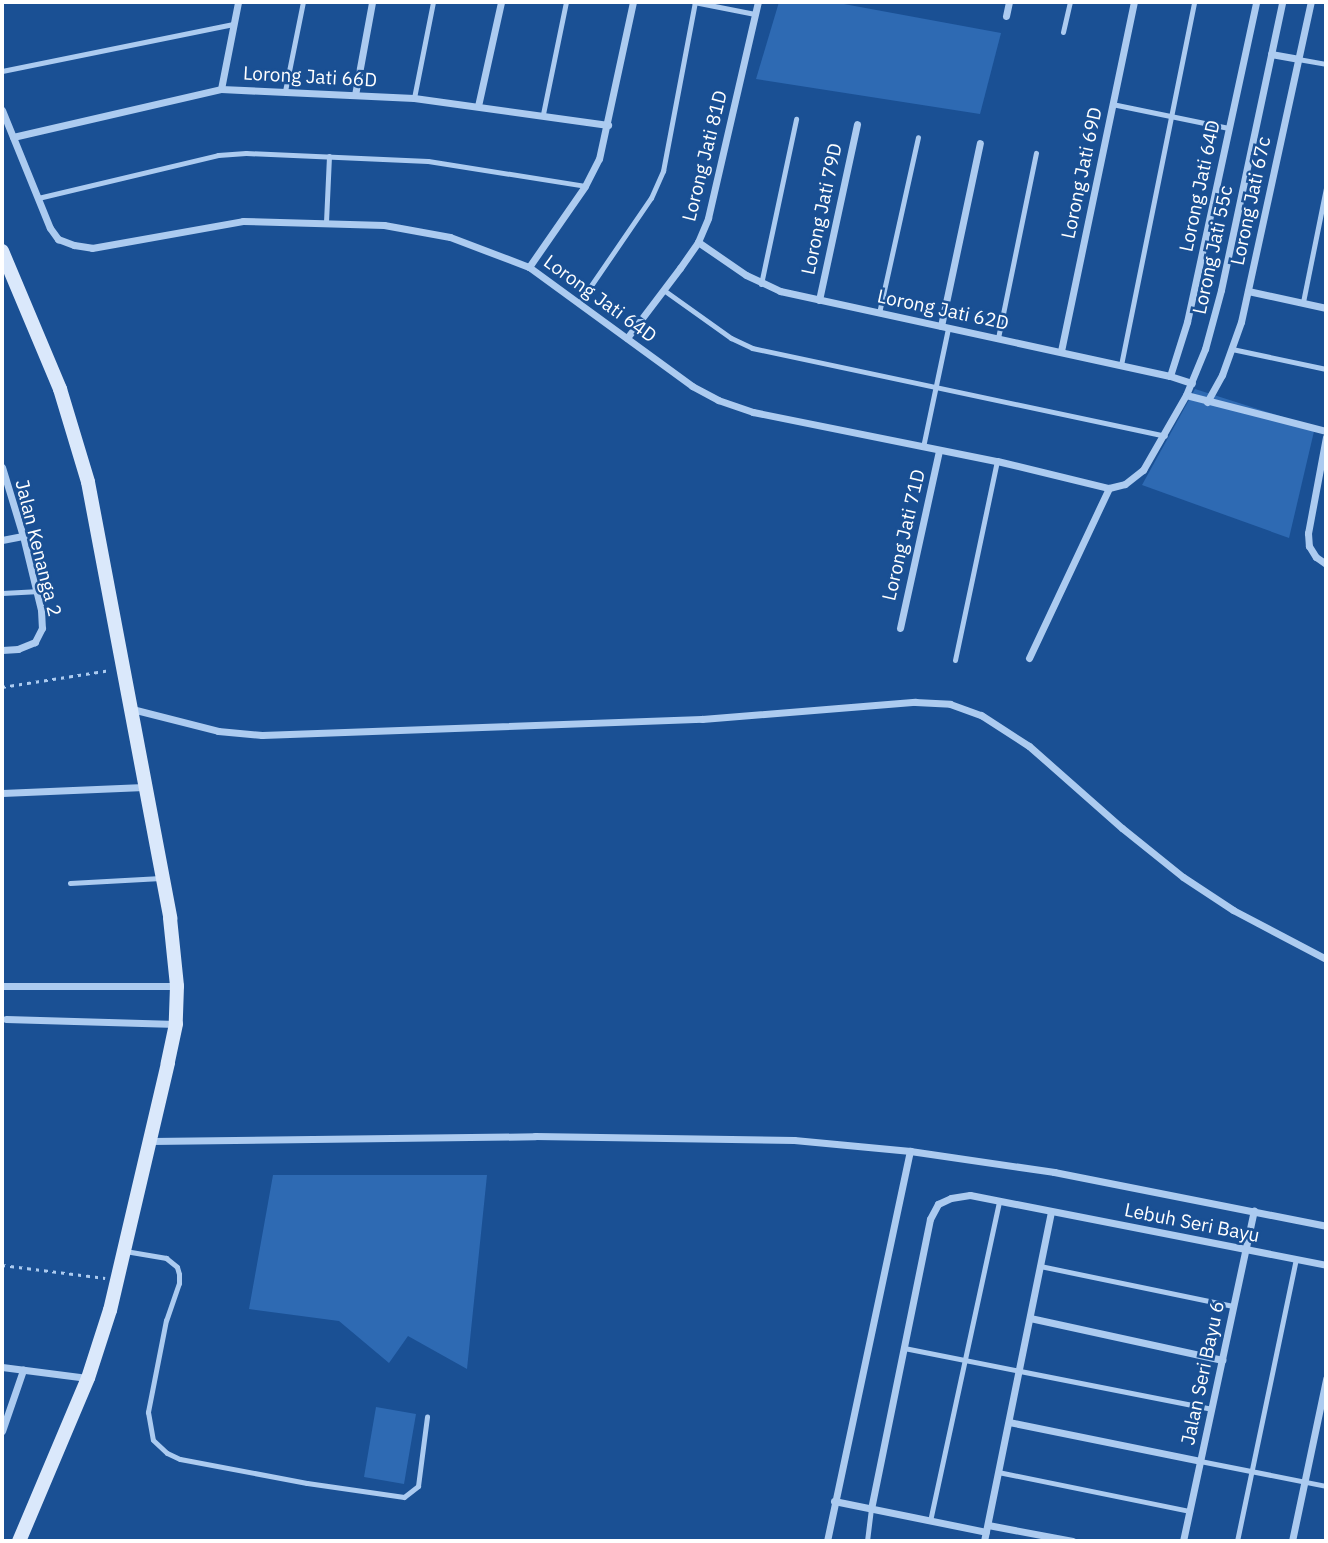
<!DOCTYPE html>
<style>
body{margin:0}
#map{position:relative;width:1328px;height:1543px;overflow:hidden;background:#1a5094;font-family:"IBM Plex Sans",sans-serif}
div>[style]{position:absolute}
.green>*{inset:0;background:#2e6ab3}
.path>*{height:2.5px;margin-top:-1.25px;transform-origin:0;background:repeating-linear-gradient(90deg,#accbf0 0 3.5px,transparent 0 8.5px)}
.lane>*{height:5px;margin:-2.5px;padding:0 2.5px;transform-origin:2.5px;border-radius:2.5px;background:#accbf0}
.street>*{height:7px;margin:-3.5px;padding:0 3.5px;transform-origin:3.5px;border-radius:3.5px;background:#accbf0}
.secondary>*{height:14px;margin:-7px;padding:0 7px;transform-origin:7px;border-radius:7px;background:#dae8fb}
span{translate:-50% -50%;white-space:nowrap;text-align:center;line-height:1.15;-webkit-text-stroke:5px #1a5094;paint-order:stroke}
.street-label{font-size:19px;color:#fff}
.frame{position:absolute;inset:0;border:4px solid #fff;pointer-events:none}
</style>
<div id="map">
<div class="green">
<i style="clip-path:polygon(779px 2px,833px 2px,1001px 33px,980px 114px,756px 79px)"></i>
<i style="clip-path:polygon(1195px 389px,1315px 427px,1289px 538px,1142px 485px)"></i>
<i style="clip-path:polygon(273px 1175px,487px 1175px,467px 1369px,408px 1336px,389px 1363px,339px 1321px,249px 1309px)"></i>
<i style="clip-path:polygon(376px 1407px,416px 1414px,404px 1484px,364px 1477px)"></i>
</div>
<div class="path">
<i style="left:2px;top:687px;width:110px;rotate:-8.9deg"></i>
<i style="left:2px;top:1265px;width:104px;rotate:7.2deg"></i>
</div>
<div class="lane">
<i style="left:694px;top:2px;width:62px;rotate:11.1deg"></i>
<i style="left:1063px;top:32px;width:31px;rotate:-77deg"></i>
<i style="left:1298px;top:59px;width:28px;rotate:10deg"></i>
<i style="left:2px;top:71px;width:236px;rotate:-11.5deg"></i>
<i style="left:285px;top:91px;width:91px;rotate:-78.6deg"></i>
<i style="left:414px;top:98px;width:98px;rotate:-78.8deg"></i>
<i style="left:1112px;top:104px;width:119px;rotate:11.6deg"></i>
<i style="left:543px;top:114px;width:114px;rotate:-78.4deg"></i>
<i style="left:38px;top:198px;width:185px;rotate:-13.4deg"></i>
<i style="left:218px;top:155px;width:28px;rotate:-4deg"></i>
<i style="left:246px;top:153px;width:182px;rotate:2.5deg"></i>
<i style="left:428px;top:161px;width:159px;rotate:9deg"></i>
<i style="left:326px;top:222px;width:66px;rotate:-87.4deg"></i>
<i style="left:761px;top:284px;width:169px;rotate:-78deg"></i>
<i style="left:665px;top:291px;width:81px;rotate:35.5deg"></i>
<i style="left:731px;top:338px;width:23px;rotate:25deg"></i>
<i style="left:752px;top:348px;width:422px;rotate:12deg"></i>
<i style="left:1303px;top:302px;width:116px;rotate:-78.6deg"></i>
<i style="left:579px;top:303px;width:127px;rotate:-55.6deg"></i>
<i style="left:651px;top:198px;width:30px;rotate:-66deg"></i>
<i style="left:663px;top:171px;width:172px;rotate:-79.3deg"></i>
<i style="left:879px;top:313px;width:180px;rotate:-77.5deg"></i>
<i style="left:998px;top:338px;width:189px;rotate:-78.4deg"></i>
<i style="left:1232px;top:349px;width:96px;rotate:12deg"></i>
<i style="left:1121px;top:365px;width:370px;rotate:-78.6deg"></i>
<i style="left:923px;top:447px;width:122px;rotate:-78.1deg"></i>
<i style="left:2px;top:593px;width:33px;rotate:-3deg"></i>
<i style="left:955px;top:660px;width:203px;rotate:-78.1deg"></i>
<i style="left:70px;top:883px;width:91px;rotate:-3.1deg"></i>
<i style="left:125px;top:1251px;width:42px;rotate:9.7deg"></i>
<i style="left:166px;top:1258px;width:14px;rotate:39deg"></i>
<i style="left:177px;top:1267px;width:7px;rotate:74deg"></i>
<i style="left:179px;top:1274px;width:9px;rotate:90deg"></i>
<i style="left:179px;top:1283px;width:39px;rotate:109deg"></i>
<i style="left:166px;top:1320px;width:94px;rotate:101.1deg"></i>
<i style="left:148px;top:1412px;width:28px;rotate:80deg"></i>
<i style="left:153px;top:1440px;width:19px;rotate:43deg"></i>
<i style="left:167px;top:1453px;width:14px;rotate:25deg"></i>
<i style="left:180px;top:1459px;width:129px;rotate:10.7deg"></i>
<i style="left:307px;top:1483px;width:98px;rotate:8.2deg"></i>
<i style="left:404px;top:1497px;width:18px;rotate:-38deg"></i>
<i style="left:418px;top:1486px;width:70px;rotate:-82.6deg"></i>
<i style="left:1040px;top:1266px;width:197px;rotate:11.7deg"></i>
<i style="left:904px;top:1348px;width:313px;rotate:11.2deg"></i>
<i style="left:1200px;top:1461px;width:128px;rotate:11.2deg"></i>
<i style="left:998px;top:1472px;width:196px;rotate:11.5deg"></i>
<i style="left:930px;top:1521px;width:327px;rotate:-77.8deg"></i>
<i style="left:867px;top:1541px;width:32px;rotate:-83deg"></i>
<i style="left:1237px;top:1541px;width:288px;rotate:-78.2deg"></i>
</div>
<div class="street">
<i style="left:1006px;top:16px;width:14px;rotate:-78deg"></i>
<i style="left:1271px;top:54px;width:27px;rotate:10deg"></i>
<i style="left:221px;top:89px;width:89px;rotate:-78.9deg"></i>
<i style="left:355px;top:95px;width:95px;rotate:-79.6deg"></i>
<i style="left:478px;top:106px;width:107px;rotate:-77.5deg"></i>
<i style="left:2px;top:110px;width:127px;rotate:67.9deg"></i>
<i style="left:50px;top:228px;width:14px;rotate:54deg"></i>
<i style="left:58px;top:239px;width:17px;rotate:21deg"></i>
<i style="left:74px;top:245px;width:18px;rotate:9deg"></i>
<i style="left:92px;top:248px;width:153px;rotate:-10.1deg"></i>
<i style="left:243px;top:221px;width:141px;rotate:1.6deg"></i>
<i style="left:384px;top:225px;width:67px;rotate:10.3deg"></i>
<i style="left:450px;top:237px;width:85px;rotate:20.8deg"></i>
<i style="left:529px;top:267px;width:202px;rotate:36.1deg"></i>
<i style="left:692px;top:386px;width:30px;rotate:28deg"></i>
<i style="left:718px;top:400px;width:37px;rotate:19deg"></i>
<i style="left:753px;top:412px;width:249px;rotate:11.4deg"></i>
<i style="left:997px;top:461px;width:115px;rotate:13.6deg"></i>
<i style="left:1109px;top:488px;width:16px;rotate:-14deg"></i>
<i style="left:1125px;top:484px;width:23px;rotate:-38deg"></i>
<i style="left:1143px;top:470px;width:86px;rotate:-60.2deg"></i>
<i style="left:1186px;top:395px;width:50px;rotate:-67.6deg"></i>
<i style="left:1205px;top:349px;width:61px;rotate:-74.8deg"></i>
<i style="left:1221px;top:290px;width:294px;rotate:-78deg"></i>
<i style="left:13px;top:137px;width:213px;rotate:-13deg"></i>
<i style="left:221px;top:89px;width:193px;rotate:2.7deg"></i>
<i style="left:414px;top:98px;width:196px;rotate:7.9deg"></i>
<i style="left:698px;top:242px;width:58px;rotate:34.5deg"></i>
<i style="left:746px;top:275px;width:38px;rotate:25deg"></i>
<i style="left:780px;top:291px;width:399px;rotate:12.3deg"></i>
<i style="left:1170px;top:376px;width:23px;rotate:18deg"></i>
<i style="left:529px;top:267px;width:98px;rotate:-55.3deg"></i>
<i style="left:585px;top:186px;width:30px;rotate:-63deg"></i>
<i style="left:599px;top:159px;width:161px;rotate:-77.8deg"></i>
<i style="left:1248px;top:291px;width:80px;rotate:12.3deg"></i>
<i style="left:819px;top:300px;width:180px;rotate:-77.8deg"></i>
<i style="left:941px;top:326px;width:187px;rotate:-78deg"></i>
<i style="left:627px;top:338px;width:88px;rotate:-52.9deg"></i>
<i style="left:680px;top:268px;width:32px;rotate:-55deg"></i>
<i style="left:698px;top:242px;width:26px;rotate:-67deg"></i>
<i style="left:708px;top:218px;width:222px;rotate:-77deg"></i>
<i style="left:1061px;top:351px;width:357px;rotate:-78.2deg"></i>
<i style="left:1170px;top:376px;width:57px;rotate:-72.5deg"></i>
<i style="left:1187px;top:322px;width:327px;rotate:-77.8deg"></i>
<i style="left:1186px;top:395px;width:145px;rotate:14.4deg"></i>
<i style="left:1207px;top:402px;width:31px;rotate:-61deg"></i>
<i style="left:1222px;top:375px;width:56px;rotate:-70.3deg"></i>
<i style="left:1241px;top:322px;width:328px;rotate:-77.7deg"></i>
<i style="left:1326px;top:437px;width:98px;rotate:100.6deg"></i>
<i style="left:1308px;top:533px;width:13px;rotate:86deg"></i>
<i style="left:1309px;top:546px;width:13px;rotate:58deg"></i>
<i style="left:1316px;top:557px;width:12px;rotate:35deg"></i>
<i style="left:2px;top:467px;width:72px;rotate:73.1deg"></i>
<i style="left:23px;top:536px;width:76px;rotate:76.3deg"></i>
<i style="left:41px;top:610px;width:18px;rotate:87deg"></i>
<i style="left:42px;top:628px;width:16px;rotate:117deg"></i>
<i style="left:35px;top:642px;width:18px;rotate:158deg"></i>
<i style="left:18px;top:649px;width:16px;rotate:176deg"></i>
<i style="left:2px;top:540px;width:21px;rotate:-11deg"></i>
<i style="left:900px;top:628px;width:182px;rotate:-77.6deg"></i>
<i style="left:1029px;top:658px;width:188px;rotate:-64.8deg"></i>
<i style="left:128px;top:708px;width:93px;rotate:14.3deg"></i>
<i style="left:218px;top:731px;width:44px;rotate:5.2deg"></i>
<i style="left:262px;top:735px;width:440px;rotate:-2.1deg"></i>
<i style="left:702px;top:719px;width:214px;rotate:-4.6deg"></i>
<i style="left:915px;top:702px;width:35px;rotate:3deg"></i>
<i style="left:950px;top:704px;width:33px;rotate:20deg"></i>
<i style="left:981px;top:715px;width:57px;rotate:32.9deg"></i>
<i style="left:1029px;top:746px;width:124px;rotate:41.4deg"></i>
<i style="left:1122px;top:828px;width:78px;rotate:38.8deg"></i>
<i style="left:1183px;top:877px;width:60px;rotate:33.4deg"></i>
<i style="left:1233px;top:910px;width:105px;rotate:27.8deg"></i>
<i style="left:2px;top:793px;width:142px;rotate:-2.4deg"></i>
<i style="left:2px;top:986px;width:175px"></i>
<i style="left:6px;top:1019px;width:170px;rotate:1.7deg"></i>
<i style="left:151px;top:1141px;width:384px;rotate:-0.7deg"></i>
<i style="left:535px;top:1136px;width:259px;rotate:0.9deg"></i>
<i style="left:794px;top:1140px;width:117px;rotate:5.4deg"></i>
<i style="left:910px;top:1151px;width:146px;rotate:8.3deg"></i>
<i style="left:1054px;top:1172px;width:277px;rotate:11.2deg"></i>
<i style="left:1030px;top:1318px;width:197px;rotate:12.3deg"></i>
<i style="left:2px;top:1367px;width:86px;rotate:7.4deg"></i>
<i style="left:1009px;top:1422px;width:195px;rotate:11.5deg"></i>
<i style="left:2px;top:1431px;width:65px;rotate:-71deg"></i>
<i style="left:834px;top:1501px;width:155px;rotate:11.5deg"></i>
<i style="left:871px;top:1509px;width:296px;rotate:-78.5deg"></i>
<i style="left:930px;top:1219px;width:17px;rotate:-62deg"></i>
<i style="left:938px;top:1204px;width:14px;rotate:-25deg"></i>
<i style="left:951px;top:1198px;width:19px;rotate:-9deg"></i>
<i style="left:970px;top:1195px;width:363px;rotate:11.1deg"></i>
<i style="left:988px;top:1525px;width:86px;rotate:10.7deg"></i>
<i style="left:827px;top:1541px;width:399px;rotate:-78deg"></i>
<i style="left:984px;top:1541px;width:336px;rotate:-78.5deg"></i>
<i style="left:1183px;top:1541px;width:338px;rotate:-77.9deg"></i>
<i style="left:1292px;top:1541px;width:166px;rotate:-78.1deg"></i>
</div>
<div class="secondary">
<i style="left:2px;top:251px;width:150px;rotate:67.2deg"></i>
<i style="left:60px;top:389px;width:97px;rotate:73.2deg"></i>
<i style="left:88px;top:482px;width:444px;rotate:79.3deg"></i>
<i style="left:170px;top:918px;width:68px;rotate:84.1deg"></i>
<i style="left:177px;top:986px;width:38px;rotate:92deg"></i>
<i style="left:176px;top:1024px;width:40px;rotate:102deg"></i>
<i style="left:168px;top:1063px;width:254px;rotate:103.2deg"></i>
<i style="left:110px;top:1310px;width:71px;rotate:107.9deg"></i>
<i style="left:88px;top:1378px;width:177px;rotate:112.9deg"></i>
</div>
<div class="street-label">
<span style="left:310px;top:77px;rotate:3deg">Lorong Jati 66D</span>
<span style="left:705px;top:156px;rotate:-76deg">Lorong Jati 81D</span>
<span style="left:1082px;top:173px;rotate:-78deg">Lorong Jati 69D</span>
<span style="left:1200px;top:186px;rotate:-78deg">Lorong Jati 64D</span>
<span style="left:1251px;top:201px;rotate:-78deg">Lorong Jati 67c</span>
<span style="left:822px;top:209px;rotate:-78deg">Lorong Jati 79D</span>
<span style="left:1213px;top:250px;rotate:-78deg">Lorong Jati 55c</span>
<span style="left:600px;top:299px;rotate:36deg">Lorong Jati 64D</span>
<span style="left:943px;top:310px;rotate:12deg">Lorong Jati 62D</span>
<span style="left:904px;top:535px;rotate:-77deg">Lorong Jati 71D</span>
<span style="left:38px;top:548px;rotate:76deg">Jalan Kenanga 2</span>
<span style="left:1192px;top:1223px;rotate:11deg">Lebuh Seri Bayu</span>
<span style="left:1203px;top:1373px;rotate:-78deg">Jalan Seri Bayu 6</span>
</div>
<div class="frame"></div>
</div>
